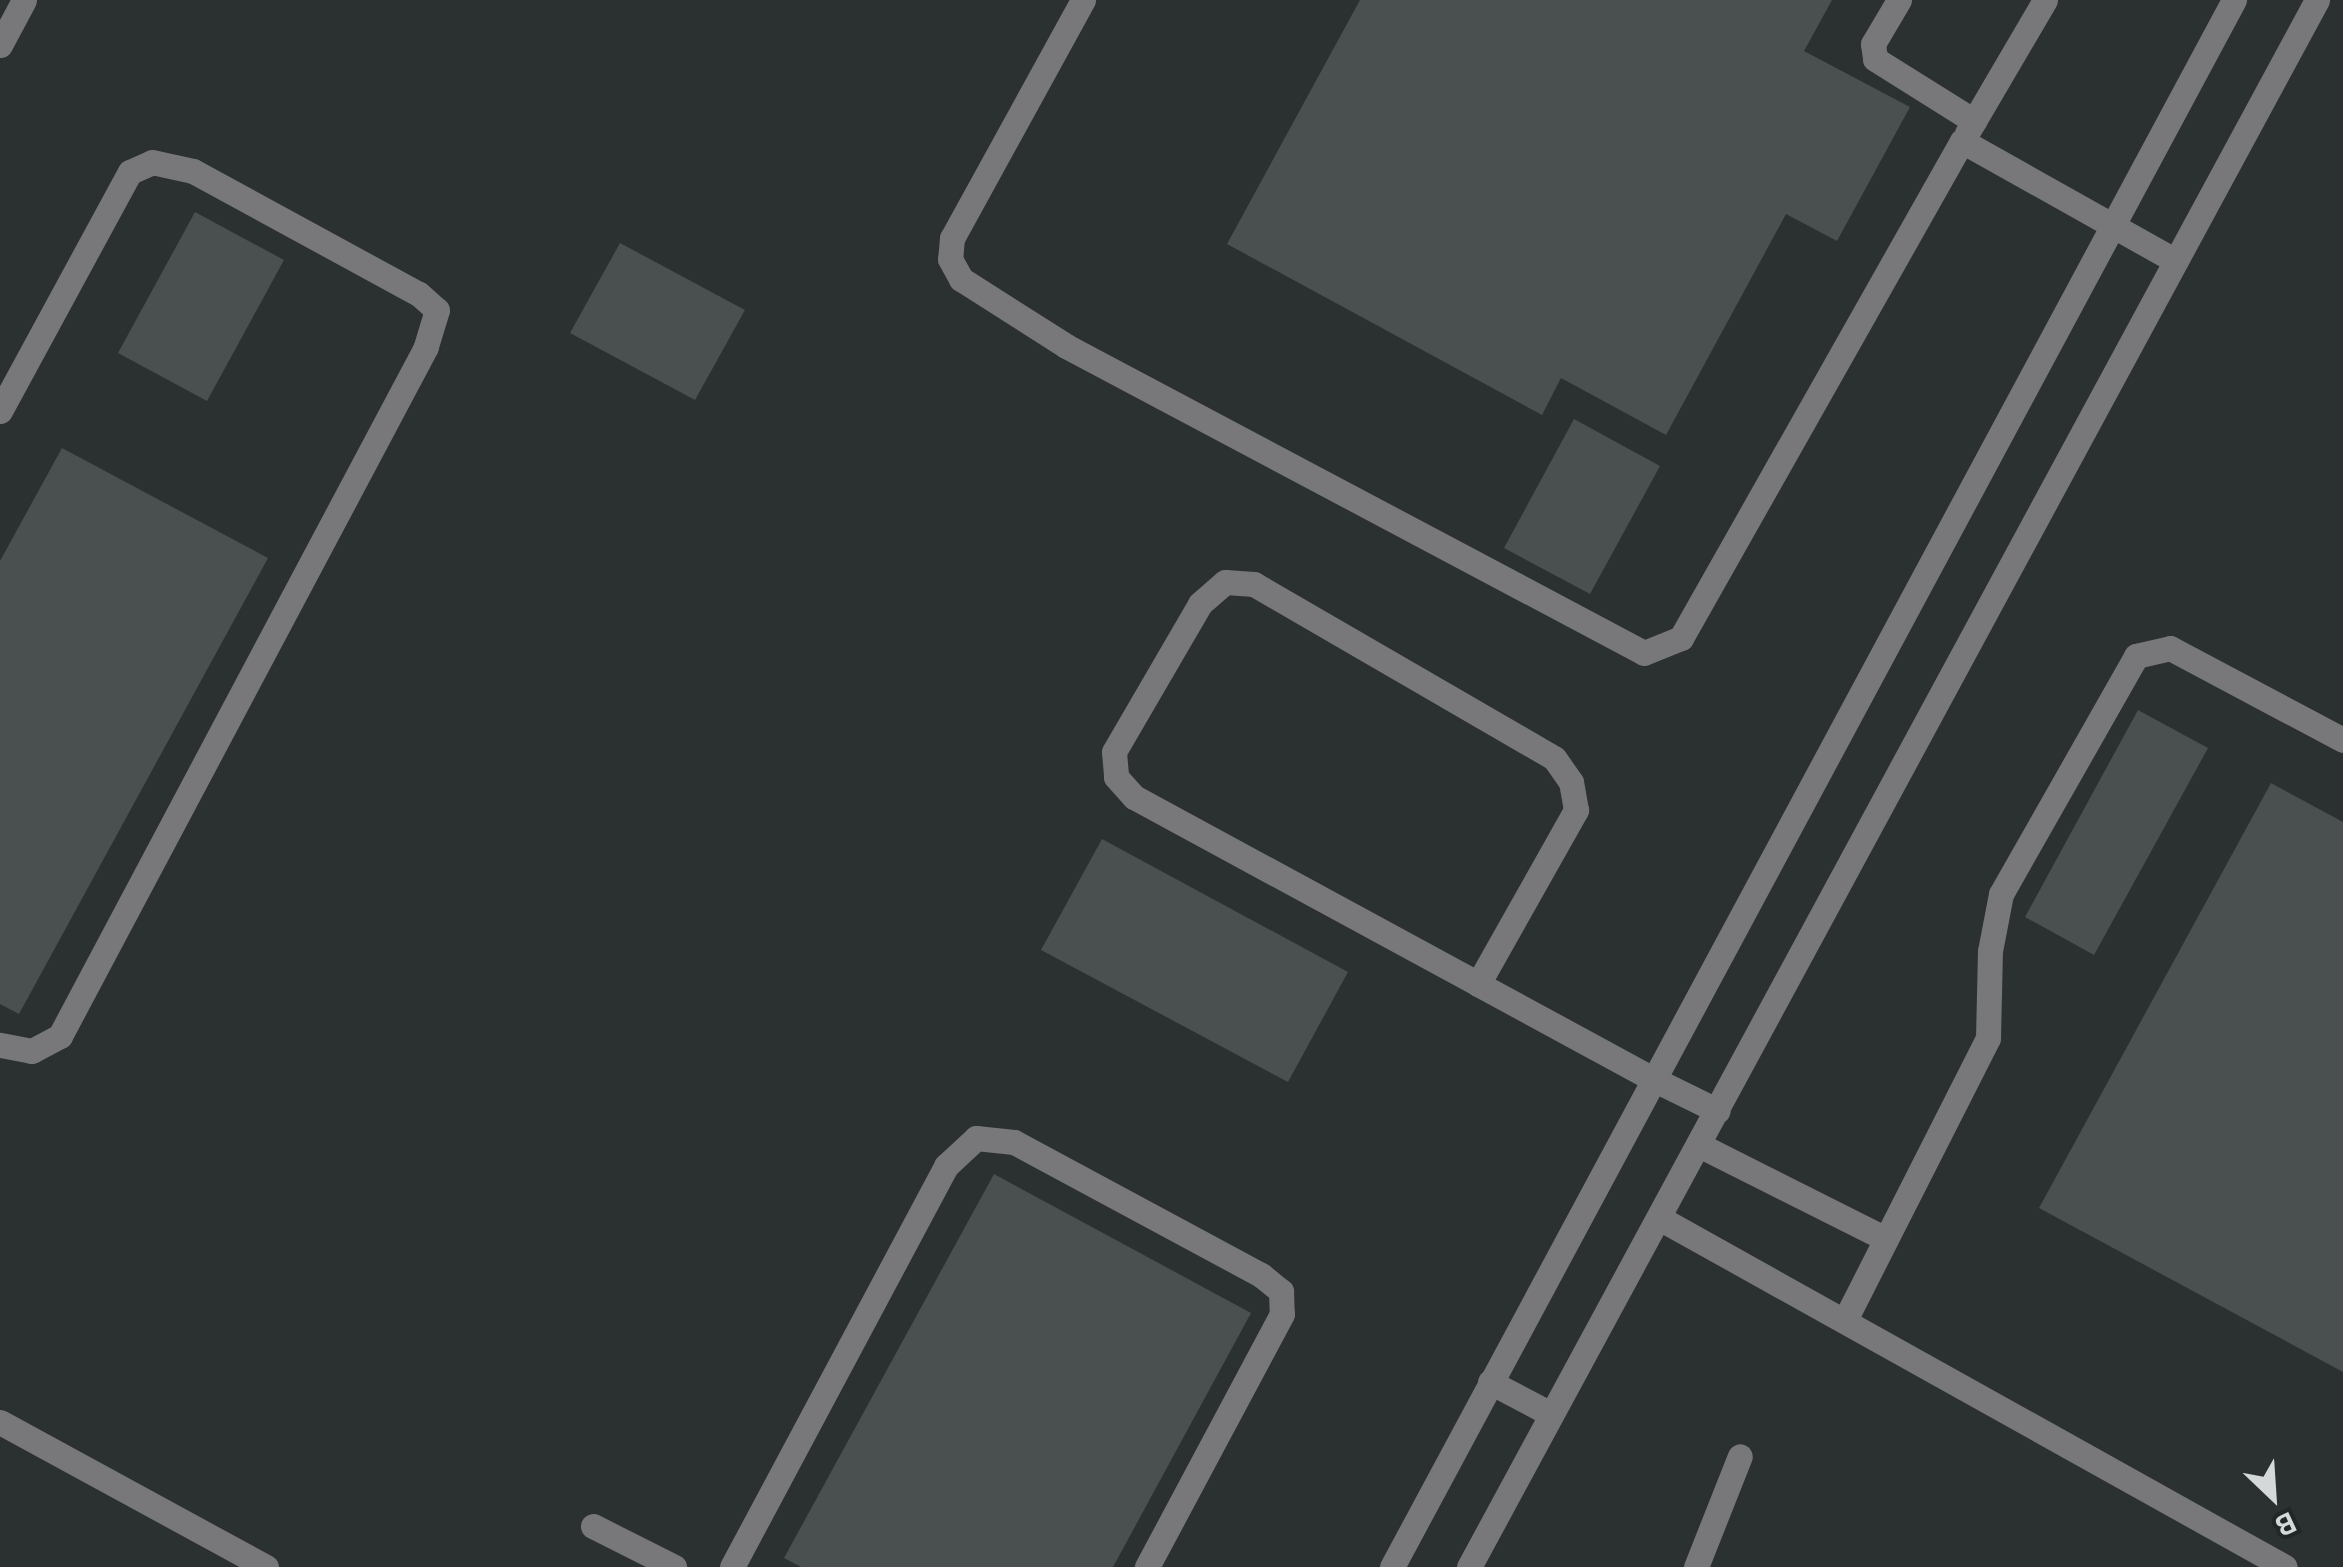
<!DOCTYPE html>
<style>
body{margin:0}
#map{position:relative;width:2343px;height:1567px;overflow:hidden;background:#2b3030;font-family:"Public Sans",sans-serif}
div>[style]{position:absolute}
.building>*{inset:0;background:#4a4f4f}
.minor>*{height:25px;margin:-12.5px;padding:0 12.5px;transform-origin:12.5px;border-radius:12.5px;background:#787779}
span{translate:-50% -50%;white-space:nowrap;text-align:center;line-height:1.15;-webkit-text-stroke:10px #212626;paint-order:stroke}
.north{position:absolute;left:2223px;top:1447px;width:100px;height:100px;-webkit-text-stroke:8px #212626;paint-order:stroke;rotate:155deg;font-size:28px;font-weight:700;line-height:40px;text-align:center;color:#d5d8d8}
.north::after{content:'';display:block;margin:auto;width:35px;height:45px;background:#d5d8d8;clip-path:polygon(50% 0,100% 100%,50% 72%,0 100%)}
</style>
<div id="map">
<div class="building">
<i style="clip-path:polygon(1360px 0,1832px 0,1804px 51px,1910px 107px,1837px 241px,1786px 214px,1666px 435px,1561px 378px,1542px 415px,1227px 244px)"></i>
<i style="clip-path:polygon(195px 212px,284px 260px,207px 401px,118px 353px)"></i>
<i style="clip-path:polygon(620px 243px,745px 310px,695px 400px,570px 333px)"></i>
<i style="clip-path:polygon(1574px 419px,1660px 466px,1590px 594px,1504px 548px)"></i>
<i style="clip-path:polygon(62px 448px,268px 558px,19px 1014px,0 1004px,0 561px)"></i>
<i style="clip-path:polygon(2138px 710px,2208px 748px,2094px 955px,2025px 917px)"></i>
<i style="clip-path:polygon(2271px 783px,2343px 822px,2343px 1372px,2039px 1208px)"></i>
<i style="clip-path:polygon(1102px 839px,1348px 972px,1288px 1082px,1041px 950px)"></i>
<i style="clip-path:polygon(994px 1174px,1251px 1313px,1113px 1567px,801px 1567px,784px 1558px)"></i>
</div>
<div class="minor">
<i style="left:1083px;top:0;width:272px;rotate:118.8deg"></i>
<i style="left:952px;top:238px;width:21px;rotate:95deg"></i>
<i style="left:950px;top:259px;width:23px;rotate:61deg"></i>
<i style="left:961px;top:279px;width:125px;rotate:32.5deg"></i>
<i style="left:1066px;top:346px;width:654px;rotate:27.97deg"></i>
<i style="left:1644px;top:653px;width:40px;rotate:-22deg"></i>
<i style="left:1681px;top:638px;width:571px;rotate:-60.52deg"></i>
<i style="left:1962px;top:141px;width:245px;rotate:29.3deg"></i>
<i style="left:1899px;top:0;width:51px;rotate:120.6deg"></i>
<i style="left:1873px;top:44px;width:15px;rotate:82deg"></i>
<i style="left:1875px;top:59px;width:117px;rotate:32.1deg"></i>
<i style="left:0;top:45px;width:51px;rotate:-61.9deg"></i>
<i style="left:1967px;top:133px;width:154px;rotate:-59.6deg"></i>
<i style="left:0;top:411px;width:272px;rotate:-61.5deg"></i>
<i style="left:130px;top:172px;width:24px;rotate:-24deg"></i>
<i style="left:152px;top:162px;width:42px;rotate:12.4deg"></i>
<i style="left:193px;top:171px;width:257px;rotate:28.6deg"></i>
<i style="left:419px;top:294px;width:24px;rotate:42deg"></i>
<i style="left:437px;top:310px;width:39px;rotate:107deg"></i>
<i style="left:426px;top:347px;width:780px;rotate:117.98deg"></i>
<i style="left:60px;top:1036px;width:32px;rotate:152deg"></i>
<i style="left:32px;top:1051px;width:33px;rotate:-169deg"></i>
<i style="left:1478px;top:984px;width:200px;rotate:-60.6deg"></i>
<i style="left:1576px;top:810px;width:28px;rotate:-100deg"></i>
<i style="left:1571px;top:782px;width:29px;rotate:-125deg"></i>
<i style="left:1554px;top:758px;width:347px;rotate:-149.9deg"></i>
<i style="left:1254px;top:584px;width:29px;rotate:-176deg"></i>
<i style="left:1225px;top:582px;width:33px;rotate:139deg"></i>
<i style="left:1200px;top:604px;width:171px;rotate:120.2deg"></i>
<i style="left:1114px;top:752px;width:25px;rotate:85deg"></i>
<i style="left:1116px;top:777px;width:27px;rotate:48deg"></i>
<i style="left:1134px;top:797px;width:392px;rotate:28.5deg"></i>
<i style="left:1478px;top:984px;width:199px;rotate:28.5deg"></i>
<i style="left:1653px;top:1079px;width:72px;rotate:26.2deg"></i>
<i style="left:1699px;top:1145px;width:209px;rotate:26.7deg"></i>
<i style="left:1661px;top:1219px;width:714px;rotate:29.15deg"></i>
<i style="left:1846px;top:1318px;width:314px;rotate:-63.1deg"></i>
<i style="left:1988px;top:1038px;width:87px;rotate:-88.7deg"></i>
<i style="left:1990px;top:951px;width:58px;rotate:-79.1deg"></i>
<i style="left:2001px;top:894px;width:274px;rotate:-60.4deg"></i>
<i style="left:2136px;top:656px;width:35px;rotate:-13deg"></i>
<i style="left:2170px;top:648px;width:196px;rotate:28deg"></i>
<i style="left:1490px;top:1382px;width:69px;rotate:27.7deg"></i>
<i style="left:0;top:1422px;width:303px;rotate:28.6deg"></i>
<i style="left:593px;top:1526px;width:91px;rotate:26.8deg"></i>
<i style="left:732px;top:1567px;width:455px;rotate:-61.9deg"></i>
<i style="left:946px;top:1166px;width:41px;rotate:-43deg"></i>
<i style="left:976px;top:1138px;width:38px;rotate:6deg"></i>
<i style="left:1014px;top:1142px;width:281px;rotate:28.3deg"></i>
<i style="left:1261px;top:1275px;width:26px;rotate:39deg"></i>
<i style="left:1281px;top:1291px;width:23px;rotate:88deg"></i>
<i style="left:1282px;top:1314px;width:287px;rotate:118.1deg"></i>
<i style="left:1392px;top:1567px;width:1779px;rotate:-61.75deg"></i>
<i style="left:1469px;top:1567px;width:1782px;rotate:-61.58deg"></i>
<i style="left:1696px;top:1567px;width:119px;rotate:-68.4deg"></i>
</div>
<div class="north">B</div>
</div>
